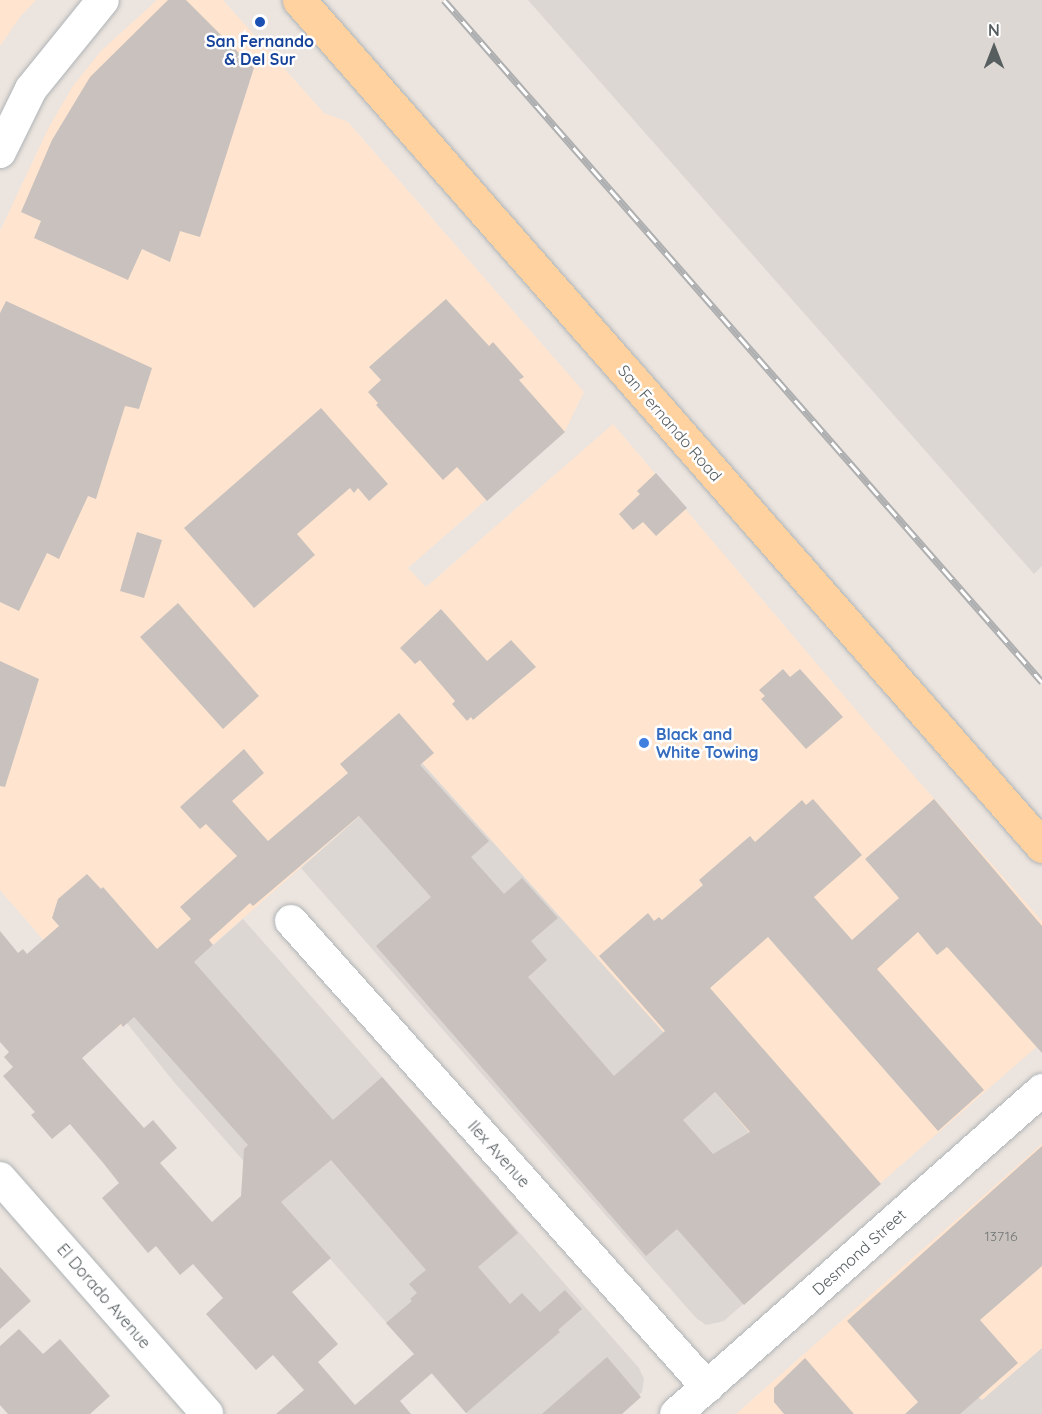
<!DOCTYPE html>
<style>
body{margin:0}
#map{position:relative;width:1042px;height:1414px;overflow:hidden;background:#ece4de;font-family:Quicksand,sans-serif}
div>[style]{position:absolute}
.commercial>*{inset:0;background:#ffe5d0}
.industrial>*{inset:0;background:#dcd7d3}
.building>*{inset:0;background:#c8c1bd}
.roads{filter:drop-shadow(0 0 2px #afb4b7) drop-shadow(0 0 2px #afb4b7)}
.minor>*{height:32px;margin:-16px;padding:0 16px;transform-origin:16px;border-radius:16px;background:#fff}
.primary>*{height:33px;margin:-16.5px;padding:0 16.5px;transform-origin:16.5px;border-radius:16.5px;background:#ffd2a0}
.rail>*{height:7px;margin-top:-3.5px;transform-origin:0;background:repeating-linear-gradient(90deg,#fff 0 14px,#aeafb0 0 28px);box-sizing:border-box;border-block:2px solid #aeafb0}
.dots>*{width:16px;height:16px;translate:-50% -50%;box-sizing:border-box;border:3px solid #fff;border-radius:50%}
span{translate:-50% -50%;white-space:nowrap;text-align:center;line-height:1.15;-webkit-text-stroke:5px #fff;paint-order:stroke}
.number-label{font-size:14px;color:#737777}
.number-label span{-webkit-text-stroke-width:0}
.transit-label{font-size:16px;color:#164399;font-weight:700}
.street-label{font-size:16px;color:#575e60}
.shop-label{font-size:16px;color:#366cbe;font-weight:700}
.left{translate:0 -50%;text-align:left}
.north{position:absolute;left:964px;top:18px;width:60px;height:60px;-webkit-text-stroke:4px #fff;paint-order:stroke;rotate:0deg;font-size:16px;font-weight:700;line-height:24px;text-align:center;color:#575e60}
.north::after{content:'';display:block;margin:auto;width:21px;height:27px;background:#575e60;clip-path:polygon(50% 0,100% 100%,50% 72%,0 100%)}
</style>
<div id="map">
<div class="commercial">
<i style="clip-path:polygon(0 0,36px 0,20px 17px,0 46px)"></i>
<i style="clip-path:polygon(157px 0,223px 0,324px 113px,348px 122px,584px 392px,565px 431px,408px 568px,426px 587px,613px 424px,862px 717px,1042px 921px,1042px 1042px,830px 1227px,663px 1032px,421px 762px,119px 1027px,0 890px,0 231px,49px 127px,73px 86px,101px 51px)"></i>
<i style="clip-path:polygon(1042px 1144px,1042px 1348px,982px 1401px,978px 1396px,957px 1414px,736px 1414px)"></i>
</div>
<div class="industrial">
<i style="clip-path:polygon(528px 0,1042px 0,1042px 566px,1034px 574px)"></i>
<i style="clip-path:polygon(421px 762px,666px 1035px,830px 1227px,724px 1321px,706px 1325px,696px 1318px,301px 868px)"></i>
<i style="clip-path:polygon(243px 919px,639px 1368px,644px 1379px,642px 1392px,619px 1414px,467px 1414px,174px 1082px,126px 1022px)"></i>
<i style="clip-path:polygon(1042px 1348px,1042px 1414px,957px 1414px,977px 1396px,982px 1400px)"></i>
</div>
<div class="building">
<i style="clip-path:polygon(168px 0,186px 0,254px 68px,253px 71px,200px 237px,180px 231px,170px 262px,142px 249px,128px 280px,34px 238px,41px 221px,21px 212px,52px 140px,90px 77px)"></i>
<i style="clip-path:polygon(446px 299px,489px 346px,493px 342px,524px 377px,519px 380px,565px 432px,487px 501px,457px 467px,443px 480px,376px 405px,378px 403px,368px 392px,381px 380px,369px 367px)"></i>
<i style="clip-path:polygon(6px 301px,152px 368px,139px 409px,125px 406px,96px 499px,88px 496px,59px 559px,47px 553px,19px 611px,0 602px,0 313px)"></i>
<i style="clip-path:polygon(321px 408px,388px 484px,369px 501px,358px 488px,354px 493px,350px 488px,297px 534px,315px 555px,254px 608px,184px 528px)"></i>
<i style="clip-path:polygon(656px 473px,687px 508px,656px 536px,643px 522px,633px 530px,619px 514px,640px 494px,637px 491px)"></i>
<i style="clip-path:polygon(137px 532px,162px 540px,144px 598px,120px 591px)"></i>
<i style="clip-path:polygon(178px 603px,259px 696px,223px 729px,140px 637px)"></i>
<i style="clip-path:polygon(441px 609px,487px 661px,511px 640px,536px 667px,473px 720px,471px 717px,467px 721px,452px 704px,455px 701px,420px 660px,415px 664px,400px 648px)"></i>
<i style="clip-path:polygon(0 661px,39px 679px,5px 787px,0 786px)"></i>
<i style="clip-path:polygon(783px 669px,790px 677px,800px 669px,843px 717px,806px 749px,761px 699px,765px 696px,759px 690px)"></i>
<i style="clip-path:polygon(evenodd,399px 713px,434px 753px,420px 765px,489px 841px,471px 857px,504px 894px,522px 878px,558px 918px,531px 941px,547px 960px,528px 977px,614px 1076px,665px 1031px,599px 956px,648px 913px,654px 921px,659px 917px,662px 920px,703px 885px,699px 880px,750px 836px,755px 842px,802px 800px,806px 805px,813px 799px,862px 855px,814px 897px,852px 940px,899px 898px,865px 859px,934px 799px,1042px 926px,1042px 1053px,947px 947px,937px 955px,918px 932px,877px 969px,984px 1090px,938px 1131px,768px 937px,710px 988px,881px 1184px,744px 1305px,677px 1229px,646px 1256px,376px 946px,431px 897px,359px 816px,253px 906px,250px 903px,209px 940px,213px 945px,194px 962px,333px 1120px,382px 1077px,518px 1233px,478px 1267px,510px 1304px,522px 1293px,540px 1312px,565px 1290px,582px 1309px,558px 1330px,560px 1332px,466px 1413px,432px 1373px,400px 1401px,411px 1414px,276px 1414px,304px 1390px,273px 1355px,256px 1370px,206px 1314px,223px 1298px,193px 1264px,180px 1275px,156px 1246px,148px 1253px,102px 1198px,119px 1183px,104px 1164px,70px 1124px,52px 1139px,31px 1115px,35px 1112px,3px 1076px,13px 1067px,4px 1057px,9px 1052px,0 1042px,0 931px,18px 953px,23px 949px,27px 954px,59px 926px,52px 918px,58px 899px,87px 874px,101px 889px,103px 887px,157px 949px,191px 919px,180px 907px,237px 856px,206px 824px,200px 829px,180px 807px,244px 749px,264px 773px,232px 801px,268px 841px,348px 773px,340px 764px,399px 713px,134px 1017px,248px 1145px,244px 1149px,241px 1196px,212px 1222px,160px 1163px,177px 1148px,153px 1120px,144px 1128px,82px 1058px,121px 1024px,123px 1027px,134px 1017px,399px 713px,715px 1092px,750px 1132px,713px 1154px,683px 1120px,715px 1092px,399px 713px,331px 1160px,426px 1270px,409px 1284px,417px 1293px,410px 1299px,412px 1301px,386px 1323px,414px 1354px,355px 1405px,318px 1362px,338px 1344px,292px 1292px,331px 1258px,281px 1202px,331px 1160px)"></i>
<i style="clip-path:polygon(1042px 1146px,1042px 1266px,980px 1320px,1018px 1363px,960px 1414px,905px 1414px,918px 1402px,847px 1321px)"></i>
<i style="clip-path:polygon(0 1267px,31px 1301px,0 1329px)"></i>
<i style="clip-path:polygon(19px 1329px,43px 1354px,60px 1339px,110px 1396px,90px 1414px,8px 1414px,0 1405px,0 1346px)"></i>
<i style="clip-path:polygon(607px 1357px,641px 1397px,622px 1414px,542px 1414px)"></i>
<i style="clip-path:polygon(805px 1358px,854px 1414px,784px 1414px,774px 1402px,774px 1388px)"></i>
</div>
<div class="roads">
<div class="minor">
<i style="left:0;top:152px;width:70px;rotate:-63.8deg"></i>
<i style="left:31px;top:89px;width:114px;rotate:-51deg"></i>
<i style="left:291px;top:921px;width:625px;rotate:48.24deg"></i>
<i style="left:0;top:1178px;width:314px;rotate:48.7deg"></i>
<i style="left:676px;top:1414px;width:489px;rotate:-41.5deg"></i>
</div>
<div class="primary">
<i style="left:299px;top:0;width:1126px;rotate:48.71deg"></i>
</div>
</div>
<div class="rail">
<i style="left:444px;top:0;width:907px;rotate:48.75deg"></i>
</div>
<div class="dots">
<i style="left:260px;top:22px;background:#1a4fb4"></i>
<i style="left:644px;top:743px;background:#3f7fe0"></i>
</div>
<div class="number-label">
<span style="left:1001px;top:1236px">13716</span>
</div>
<div class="transit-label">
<span style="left:260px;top:50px">San Fernando<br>&amp; Del Sur</span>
</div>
<div class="street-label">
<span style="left:670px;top:423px;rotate:49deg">San Fernando Road</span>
<span style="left:499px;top:1154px;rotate:48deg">Ilex Avenue</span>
<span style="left:859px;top:1252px;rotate:-42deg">Desmond Street</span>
<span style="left:104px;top:1296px;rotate:49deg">El Dorado Avenue</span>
</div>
<div class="shop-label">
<span class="left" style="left:656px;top:743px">Black and<br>White Towing</span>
</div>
<div class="north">N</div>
</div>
